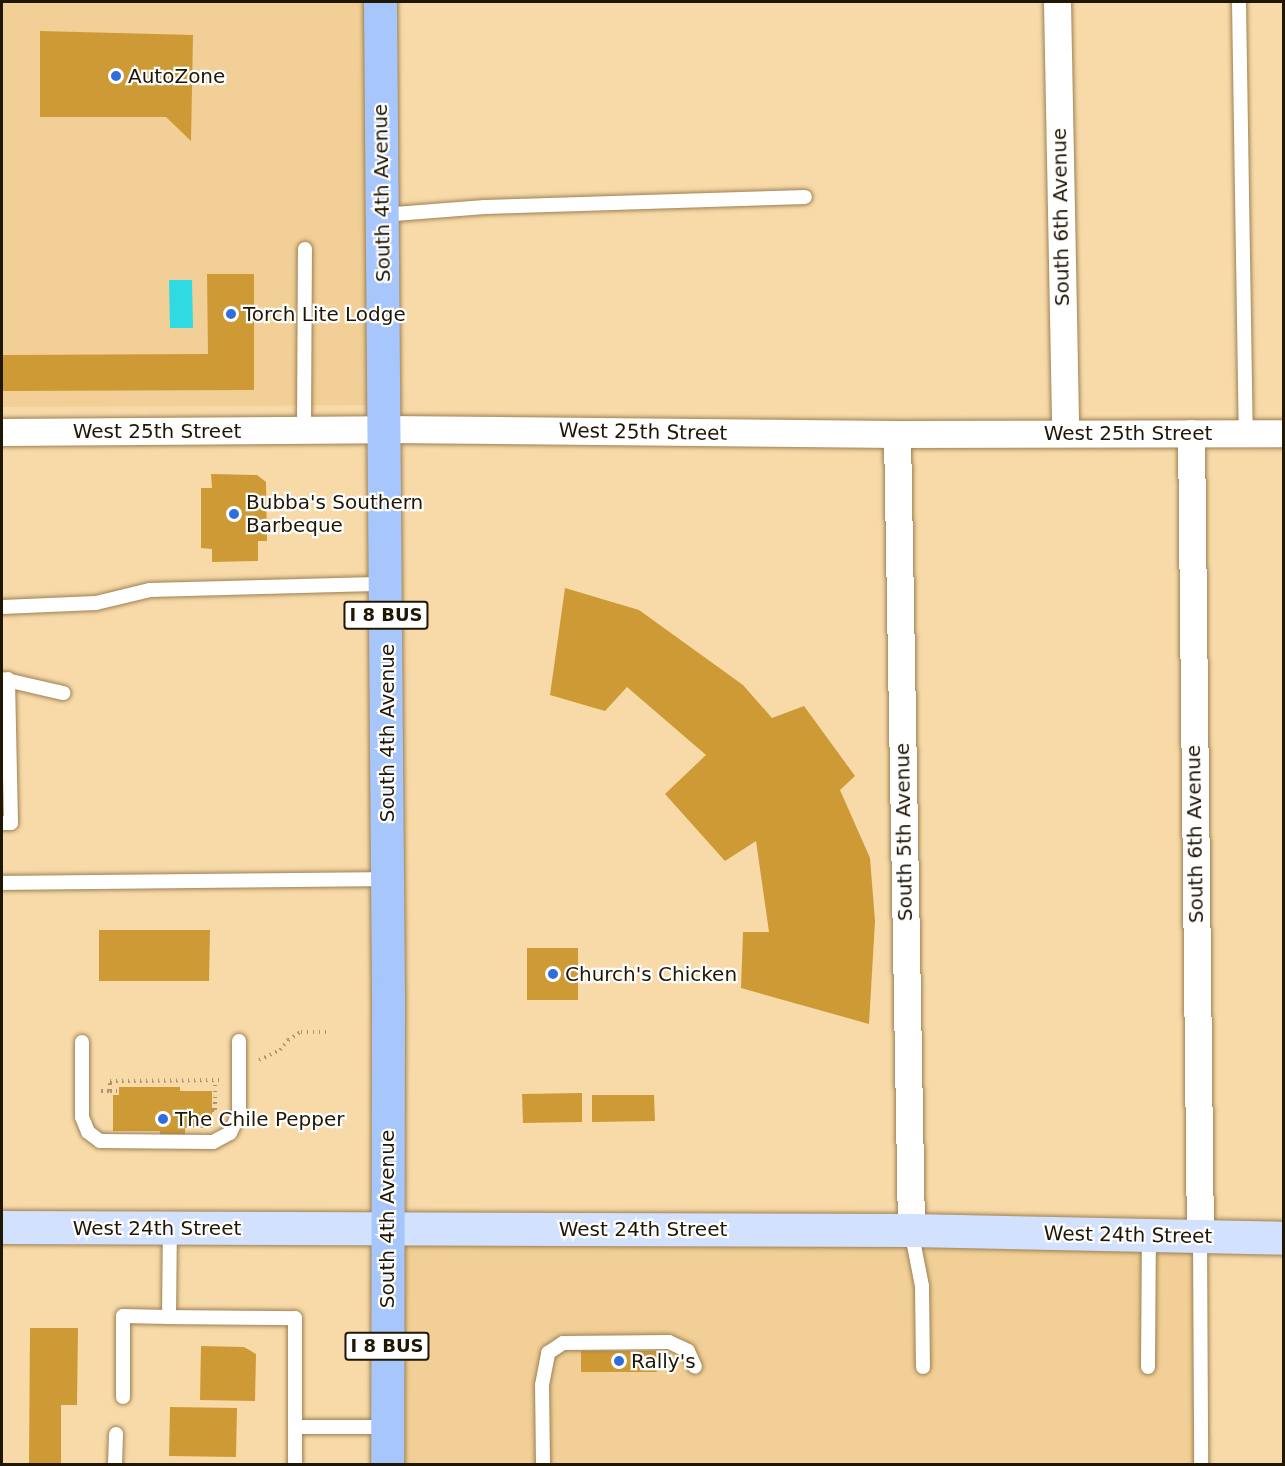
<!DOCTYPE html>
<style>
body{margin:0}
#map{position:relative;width:1285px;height:1466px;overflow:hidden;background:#f8daa9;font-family:"DejaVu Sans",sans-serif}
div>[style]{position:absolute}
.built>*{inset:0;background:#f1cf96}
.water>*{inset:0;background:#30dae2}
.building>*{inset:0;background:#ce9a35}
.path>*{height:4px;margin-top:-2px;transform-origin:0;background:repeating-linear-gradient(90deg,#ab946e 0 1.5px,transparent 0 6px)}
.roads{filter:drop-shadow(0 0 2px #9d8153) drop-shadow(0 0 2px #9d8153)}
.lane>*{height:14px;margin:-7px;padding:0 7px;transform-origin:7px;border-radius:7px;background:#fff}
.street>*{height:27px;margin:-13.5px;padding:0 13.5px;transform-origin:13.5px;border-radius:13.5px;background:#fff}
.secondary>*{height:33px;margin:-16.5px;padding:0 16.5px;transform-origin:16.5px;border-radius:16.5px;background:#d2e2fe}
.primary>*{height:33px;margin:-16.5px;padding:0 16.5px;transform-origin:16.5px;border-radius:16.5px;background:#a6c6fc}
.dots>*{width:16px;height:16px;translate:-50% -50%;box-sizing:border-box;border:3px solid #fff;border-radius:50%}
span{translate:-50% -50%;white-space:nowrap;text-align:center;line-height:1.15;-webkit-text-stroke:4.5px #fff;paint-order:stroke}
.shield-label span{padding:2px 4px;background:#fff;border:2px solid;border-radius:4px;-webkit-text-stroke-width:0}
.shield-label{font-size:18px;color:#201604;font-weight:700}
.poi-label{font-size:20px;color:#201604}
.left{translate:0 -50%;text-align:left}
.street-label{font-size:20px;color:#201604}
.frame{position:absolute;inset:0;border:3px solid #201604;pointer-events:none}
</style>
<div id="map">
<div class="built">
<i style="clip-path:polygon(2px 2px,379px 2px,385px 405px,2px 407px)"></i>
<i style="clip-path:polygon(387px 1228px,1200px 1236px,1201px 1464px,388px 1464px)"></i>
</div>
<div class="water">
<i style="clip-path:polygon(169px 280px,192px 280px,193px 328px,170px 328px)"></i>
</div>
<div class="building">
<i style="clip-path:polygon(40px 31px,193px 35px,191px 141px,166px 117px,40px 117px)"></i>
<i style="clip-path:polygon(207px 274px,254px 274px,254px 390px,2px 391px,2px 355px,208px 354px)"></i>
<i style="clip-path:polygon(211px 474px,257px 475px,266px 482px,267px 541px,258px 541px,258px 561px,212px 562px,212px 549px,201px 548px,201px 488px,212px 488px)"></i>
<i style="clip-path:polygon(565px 588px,639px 610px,743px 685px,772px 718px,804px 706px,855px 776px,840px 790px,870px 858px,875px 921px,869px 1024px,741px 988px,743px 932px,769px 932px,756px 841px,725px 861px,665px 794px,706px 755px,627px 687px,605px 711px,550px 695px)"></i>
<i style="clip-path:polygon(99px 930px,210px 930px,209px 981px,99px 981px)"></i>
<i style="clip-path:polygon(527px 948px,578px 948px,578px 1000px,527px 1000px)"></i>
<i style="clip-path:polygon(119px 1087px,180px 1087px,180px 1091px,212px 1091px,212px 1128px,185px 1128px,185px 1135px,160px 1135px,160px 1131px,113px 1131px,113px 1095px,119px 1095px)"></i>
<i style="clip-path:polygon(582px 1093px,582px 1122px,523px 1123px,522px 1094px)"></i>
<i style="clip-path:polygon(592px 1095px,654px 1095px,655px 1121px,592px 1122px)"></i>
<i style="clip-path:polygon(30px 1328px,78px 1328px,77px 1405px,61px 1405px,61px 1464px,29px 1464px)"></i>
<i style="clip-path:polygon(201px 1346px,244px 1347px,256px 1354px,255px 1401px,200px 1400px)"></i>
<i style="clip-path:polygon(581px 1351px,657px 1351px,657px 1372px,581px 1372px)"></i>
<i style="clip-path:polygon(170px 1407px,237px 1408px,236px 1457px,169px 1456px)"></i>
</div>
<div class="path">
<i style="left:259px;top:1060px;width:23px;rotate:-25deg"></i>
<i style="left:280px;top:1050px;width:13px;rotate:-51deg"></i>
<i style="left:288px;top:1040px;width:15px;rotate:-32deg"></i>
<i style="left:301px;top:1032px;width:29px"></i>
<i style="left:101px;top:1091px;width:9px"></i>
<i style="left:110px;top:1091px;width:10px;rotate:-90deg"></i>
<i style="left:110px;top:1081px;width:109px;rotate:-0.5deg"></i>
<i style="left:110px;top:1091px;width:9px"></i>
<i style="left:212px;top:1110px;width:3px"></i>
<i style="left:215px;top:1110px;width:30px;rotate:-90deg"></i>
</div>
<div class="roads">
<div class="lane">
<i style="left:1239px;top:2px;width:431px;rotate:89.1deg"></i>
<i style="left:382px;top:215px;width:103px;rotate:-4.4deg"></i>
<i style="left:485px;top:207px;width:320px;rotate:-1.8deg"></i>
<i style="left:304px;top:430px;width:181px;rotate:-89.7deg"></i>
<i style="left:2px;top:607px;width:94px;rotate:-2.4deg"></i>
<i style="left:96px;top:603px;width:56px;rotate:-13.5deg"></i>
<i style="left:150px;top:590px;width:235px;rotate:-1.5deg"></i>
<i style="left:2px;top:679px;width:63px;rotate:12.9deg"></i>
<i style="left:2px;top:823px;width:9px"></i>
<i style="left:11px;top:823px;width:144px;rotate:-91.2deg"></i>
<i style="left:2px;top:883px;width:385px;rotate:-0.6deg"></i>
<i style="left:82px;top:1042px;width:75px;rotate:90deg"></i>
<i style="left:82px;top:1117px;width:16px;rotate:68deg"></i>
<i style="left:88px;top:1132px;width:15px;rotate:37deg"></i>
<i style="left:100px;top:1141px;width:113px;rotate:0.5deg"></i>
<i style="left:213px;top:1142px;width:19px;rotate:-28deg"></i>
<i style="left:230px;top:1133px;width:21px;rotate:-65deg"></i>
<i style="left:239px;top:1114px;width:73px;rotate:-90deg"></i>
<i style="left:911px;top:1230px;width:57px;rotate:78.9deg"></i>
<i style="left:922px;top:1286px;width:81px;rotate:89.3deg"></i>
<i style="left:1200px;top:1236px;width:228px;rotate:89.7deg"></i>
<i style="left:169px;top:1317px;width:126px;rotate:0.5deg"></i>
<i style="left:295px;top:1318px;width:146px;rotate:90deg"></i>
<i style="left:1148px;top:1367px;width:132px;rotate:-89.6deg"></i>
<i style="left:123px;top:1397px;width:81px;rotate:-90deg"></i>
<i style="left:123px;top:1316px;width:46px;rotate:1.2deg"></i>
<i style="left:169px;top:1317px;width:89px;rotate:-89.4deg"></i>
<i style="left:295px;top:1427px;width:92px"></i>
<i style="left:115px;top:1464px;width:30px;rotate:-88deg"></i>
<i style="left:543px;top:1464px;width:79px;rotate:-90.7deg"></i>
<i style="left:542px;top:1385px;width:33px;rotate:-79deg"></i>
<i style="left:548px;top:1353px;width:18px;rotate:-34deg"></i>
<i style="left:563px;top:1343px;width:106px;rotate:-0.5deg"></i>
<i style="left:669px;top:1342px;width:21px;rotate:25deg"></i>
<i style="left:688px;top:1351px;width:17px;rotate:66deg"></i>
</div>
<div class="street">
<i style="left:1057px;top:2px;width:431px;rotate:88.9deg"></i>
<i style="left:2px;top:432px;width:383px;rotate:-0.4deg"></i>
<i style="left:385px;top:429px;width:512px;rotate:0.56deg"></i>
<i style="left:897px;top:434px;width:387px;rotate:-0.1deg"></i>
<i style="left:1191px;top:433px;width:803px;rotate:89.36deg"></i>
<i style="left:897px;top:434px;width:796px;rotate:88.99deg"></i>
</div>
<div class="secondary">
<i style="left:2px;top:1227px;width:909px;rotate:0.19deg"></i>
<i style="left:911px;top:1230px;width:373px;rotate:1.2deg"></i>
</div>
<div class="primary">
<i style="left:380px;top:2px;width:994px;rotate:89.54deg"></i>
<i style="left:388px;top:996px;width:468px;rotate:90.1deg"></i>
</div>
</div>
<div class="dots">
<i style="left:116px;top:76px;background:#2e6fdc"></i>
<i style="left:231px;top:314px;background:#2e6fdc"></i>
<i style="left:234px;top:514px;background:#2e6fdc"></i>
<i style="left:553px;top:974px;background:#2e6fdc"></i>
<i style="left:163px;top:1119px;background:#2e6fdc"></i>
<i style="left:619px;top:1361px;background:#2e6fdc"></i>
</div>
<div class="shield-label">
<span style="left:386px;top:615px">I 8 BUS</span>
<span style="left:387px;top:1346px">I 8 BUS</span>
</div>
<div class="poi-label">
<span class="left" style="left:128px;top:76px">AutoZone</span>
<span class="left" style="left:243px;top:314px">Torch Lite Lodge</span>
<span class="left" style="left:246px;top:514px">Bubba's Southern<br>Barbeque</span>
<span class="left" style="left:565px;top:974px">Church's Chicken</span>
<span class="left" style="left:175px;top:1119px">The Chile Pepper</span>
<span class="left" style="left:631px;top:1361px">Rally's</span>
</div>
<div class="street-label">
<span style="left:382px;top:193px;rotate:-91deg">South 4th Avenue</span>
<span style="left:1061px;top:217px;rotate:-91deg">South 6th Avenue</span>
<span style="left:157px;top:431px">West 25th Street</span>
<span style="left:643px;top:432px;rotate:1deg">West 25th Street</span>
<span style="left:1128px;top:433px">West 25th Street</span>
<span style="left:387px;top:733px;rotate:-90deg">South 4th Avenue</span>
<span style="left:904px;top:832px;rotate:-91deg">South 5th Avenue</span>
<span style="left:1195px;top:834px;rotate:-91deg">South 6th Avenue</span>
<span style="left:387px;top:1219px;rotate:-90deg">South 4th Avenue</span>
<span style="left:157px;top:1228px">West 24th Street</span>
<span style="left:643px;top:1229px">West 24th Street</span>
<span style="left:1128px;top:1235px;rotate:1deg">West 24th Street</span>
</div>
<div class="frame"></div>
</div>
